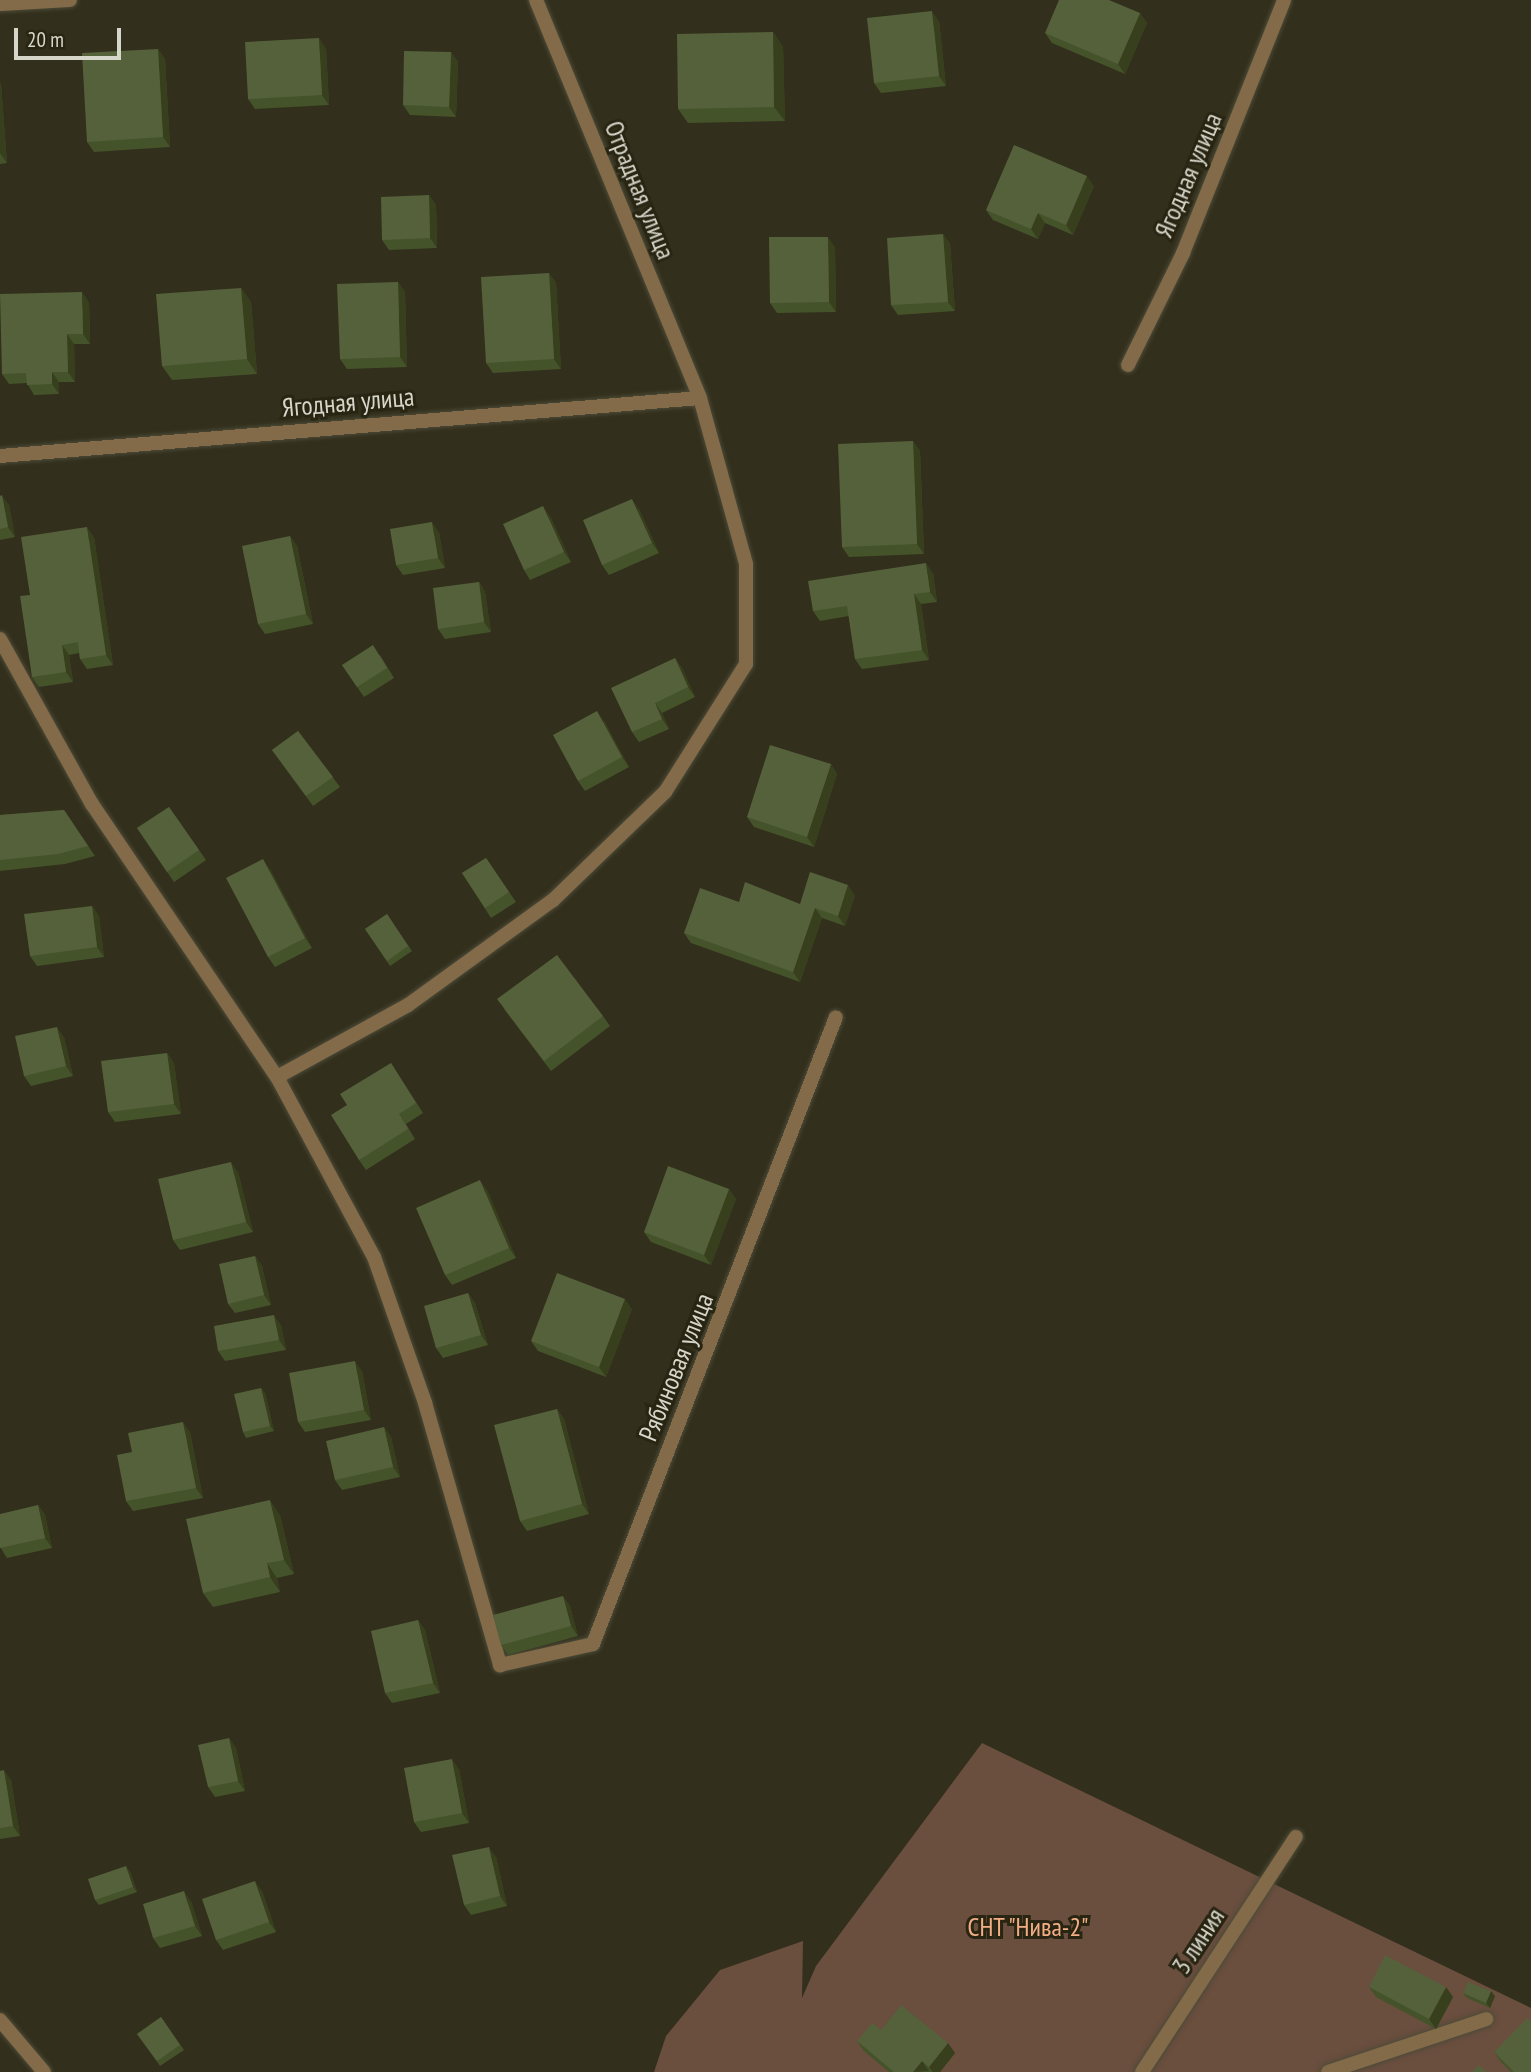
<!DOCTYPE html>
<meta charset="utf-8">
<style>
body{margin:0}
#map{position:relative;width:1531px;height:2072px;overflow:hidden;background:#322f1c;font-family:"PT Sans Narrow",sans-serif}
div>[style]{position:absolute}
.green>*{inset:0;background:#6a4e3e}
.roads{filter:drop-shadow(0 0 2px #4c4a38) drop-shadow(0 0 2px #4c4a38)}
.service>*{height:14px;margin:-7px;padding:0 7px;transform-origin:7px;border-radius:7px;background:#836b49}
.minor>*{height:14px;margin:-7px;padding:0 7px;transform-origin:7px;border-radius:7px;background:#836b49}
.wall>*{inset:0;background:#45532a}
.shaded-wall>*{inset:0;background:#373f1d}
.building>*{inset:0;background:#55613b}
span{translate:-50% -50%;white-space:nowrap;text-align:center;line-height:1.15;-webkit-text-stroke:6px #282512;paint-order:stroke}
.street-label{font-size:26px;color:#d7d6ca}
.park-label{font-size:26px;color:#f3ae85}
.scale{position:absolute;left:14px;top:28px;width:107px;height:32px;box-sizing:border-box;border:4px solid #d7d6ca;border-top:0;padding-left:9px;font-size:21px;line-height:24px;white-space:nowrap;color:#d7d6ca;-webkit-text-stroke:5px #282512;paint-order:stroke}
</style>
<div id="map">
<div class="green">
<i style="clip-path:polygon(982px 1743px,1531px 2008px,1531px 2072px,654px 2072px,666px 2036px,720px 1970px,803px 1941px,802px 1998px,816px 1966px)"></i>
</div>
<div class="roads">
<div class="service">
<i style="left:0;top:639px;width:189px;rotate:60.9deg"></i>
<i style="left:92px;top:804px;width:330px;rotate:55.9deg"></i>
<i style="left:1328px;top:2072px;width:167px;rotate:-18.5deg"></i>
</div>
<div class="minor">
<i style="left:536px;top:0;width:430px;rotate:67.6deg"></i>
<i style="left:700px;top:398px;width:172px;rotate:74.5deg"></i>
<i style="left:746px;top:564px;width:100px;rotate:90deg"></i>
<i style="left:746px;top:664px;width:151px;rotate:122.3deg"></i>
<i style="left:665px;top:792px;width:156px;rotate:136deg"></i>
<i style="left:553px;top:900px;width:179px;rotate:144.1deg"></i>
<i style="left:408px;top:1005px;width:149px;rotate:151.2deg"></i>
<i style="left:277px;top:1077px;width:204px;rotate:61.7deg"></i>
<i style="left:374px;top:1257px;width:155px;rotate:70.7deg"></i>
<i style="left:425px;top:1403px;width:273px;rotate:74deg"></i>
<i style="left:500px;top:1665px;width:95px;rotate:-12.7deg"></i>
<i style="left:593px;top:1644px;width:672px;rotate:-68.82deg"></i>
<i style="left:0;top:4px;width:70px;rotate:-3.3deg"></i>
<i style="left:1128px;top:365px;width:125px;rotate:-63.8deg"></i>
<i style="left:1183px;top:253px;width:272px;rotate:-68.2deg"></i>
<i style="left:0;top:456px;width:702px;rotate:-4.74deg"></i>
<i style="left:0;top:2020px;width:68px;rotate:49.8deg"></i>
<i style="left:1142px;top:2072px;width:281px;rotate:-56.8deg"></i>
</div>
</div>
<div class="wall">
<i style="clip-path:polygon(1140px 13px,1147px 23px,1125px 74px,1052px 43px,1045px 33px)"></i>
<i style="clip-path:polygon(939px 21px,946px 86px,881px 93px,874px 83px)"></i>
<i style="clip-path:polygon(773px 32px,783px 47px,785px 121px,688px 123px,678px 109px)"></i>
<i style="clip-path:polygon(326px 48px,329px 105px,255px 109px,248px 99px)"></i>
<i style="clip-path:polygon(158px 49px,165px 59px,170px 147px,94px 152px,87px 142px)"></i>
<i style="clip-path:polygon(451px 52px,458px 62px,456px 117px,410px 115px,403px 105px)"></i>
<i style="clip-path:polygon(0 83px,1px 84px,7px 163px,0 164px)"></i>
<i style="clip-path:polygon(1094px 186px,1073px 235px,1045px 223px,1038px 239px,993px 220px,986px 210px)"></i>
<i style="clip-path:polygon(429px 195px,436px 205px,437px 248px,389px 250px,382px 240px)"></i>
<i style="clip-path:polygon(943px 234px,950px 244px,955px 311px,898px 315px,891px 305px)"></i>
<i style="clip-path:polygon(835px 247px,836px 312px,777px 313px,770px 303px)"></i>
<i style="clip-path:polygon(549px 273px,556px 283px,561px 369px,493px 373px,486px 363px)"></i>
<i style="clip-path:polygon(398px 282px,405px 292px,407px 367px,347px 369px,340px 359px)"></i>
<i style="clip-path:polygon(241px 288px,251px 302px,257px 374px,172px 380px,162px 366px)"></i>
<i style="clip-path:polygon(89px 302px,90px 344px,74px 344px,75px 382px,59px 382px,59px 394px,34px 395px,27px 383px,9px 384px,2px 374px)"></i>
<i style="clip-path:polygon(913px 441px,920px 451px,924px 554px,849px 557px,842px 547px)"></i>
<i style="clip-path:polygon(0 496px,9px 505px,15px 537px,0 540px)"></i>
<i style="clip-path:polygon(639px 509px,659px 553px,609px 575px,602px 565px)"></i>
<i style="clip-path:polygon(550px 516px,571px 562px,530px 580px,524px 570px)"></i>
<i style="clip-path:polygon(439px 532px,445px 568px,403px 575px,396px 565px)"></i>
<i style="clip-path:polygon(290px 536px,297px 546px,313px 624px,265px 634px,258px 624px)"></i>
<i style="clip-path:polygon(94px 537px,113px 665px,87px 669px,80px 659px,79px 653px,69px 655px,73px 682px,39px 687px,32px 677px,30px 595px)"></i>
<i style="clip-path:polygon(933px 573px,937px 602px,921px 604px,929px 660px,862px 669px,855px 659px,849px 616px,820px 621px,813px 611px)"></i>
<i style="clip-path:polygon(479px 582px,485px 592px,491px 632px,445px 639px,438px 629px)"></i>
<i style="clip-path:polygon(380px 655px,394px 678px,364px 697px,342px 665px)"></i>
<i style="clip-path:polygon(675px 658px,682px 668px,695px 697px,662px 713px,669px 729px,639px 742px,632px 732px)"></i>
<i style="clip-path:polygon(604px 721px,629px 767px,585px 791px,578px 781px)"></i>
<i style="clip-path:polygon(298px 731px,340px 787px,313px 806px,272px 750px)"></i>
<i style="clip-path:polygon(831px 764px,837px 774px,814px 847px,754px 827px,747px 817px)"></i>
<i style="clip-path:polygon(169px 807px,206px 860px,174px 882px,137px 828px)"></i>
<i style="clip-path:polygon(64px 810px,95px 856px,65px 864px,0 871px,0 815px)"></i>
<i style="clip-path:polygon(486px 858px,516px 902px,491px 918px,462px 873px)"></i>
<i style="clip-path:polygon(270px 869px,312px 948px,275px 967px,268px 957px)"></i>
<i style="clip-path:polygon(855px 895px,845px 926px,822px 918px,800px 982px,691px 943px,684px 933px,739px 902px,800px 904px)"></i>
<i style="clip-path:polygon(92px 906px,99px 916px,104px 957px,37px 966px,30px 956px)"></i>
<i style="clip-path:polygon(387px 914px,412px 951px,390px 966px,365px 929px)"></i>
<i style="clip-path:polygon(504px 1009px,603px 1016px,610px 1026px,551px 1071px)"></i>
<i style="clip-path:polygon(64px 1037px,73px 1076px,31px 1086px,24px 1076px)"></i>
<i style="clip-path:polygon(167px 1053px,174px 1063px,181px 1114px,115px 1122px,108px 1112px)"></i>
<i style="clip-path:polygon(391px 1063px,423px 1113px,406px 1124px,415px 1139px,366px 1170px,359px 1160px,347px 1105px)"></i>
<i style="clip-path:polygon(238px 1172px,253px 1232px,180px 1250px,173px 1240px)"></i>
<i style="clip-path:polygon(729px 1189px,736px 1199px,711px 1265px,651px 1242px,644px 1232px)"></i>
<i style="clip-path:polygon(487px 1190px,516px 1258px,452px 1285px,445px 1275px)"></i>
<i style="clip-path:polygon(255px 1256px,262px 1266px,271px 1305px,235px 1313px,228px 1304px)"></i>
<i style="clip-path:polygon(468px 1293px,475px 1303px,488px 1345px,443px 1358px,436px 1348px)"></i>
<i style="clip-path:polygon(632px 1309px,606px 1377px,538px 1351px,531px 1341px)"></i>
<i style="clip-path:polygon(281px 1325px,286px 1350px,225px 1361px,218px 1351px)"></i>
<i style="clip-path:polygon(362px 1371px,371px 1420px,305px 1432px,298px 1422px)"></i>
<i style="clip-path:polygon(261px 1388px,265px 1393px,274px 1431px,246px 1438px,243px 1432px)"></i>
<i style="clip-path:polygon(557px 1409px,564px 1419px,589px 1514px,527px 1531px,520px 1521px)"></i>
<i style="clip-path:polygon(384px 1427px,391px 1437px,400px 1477px,342px 1490px,335px 1480px)"></i>
<i style="clip-path:polygon(190px 1432px,203px 1498px,133px 1511px,126px 1501px,132px 1452px)"></i>
<i style="clip-path:polygon(38px 1505px,45px 1515px,52px 1548px,7px 1558px,0 1547px)"></i>
<i style="clip-path:polygon(280px 1515px,294px 1574px,277px 1578px,280px 1592px,213px 1607px,203px 1593px)"></i>
<i style="clip-path:polygon(563px 1596px,570px 1606px,578px 1636px,508px 1655px,501px 1645px)"></i>
<i style="clip-path:polygon(418px 1620px,425px 1630px,440px 1693px,392px 1703px,385px 1693px)"></i>
<i style="clip-path:polygon(229px 1738px,236px 1748px,245px 1791px,215px 1797px,208px 1787px)"></i>
<i style="clip-path:polygon(459px 1769px,469px 1823px,421px 1832px,414px 1822px)"></i>
<i style="clip-path:polygon(0 1771px,11px 1780px,20px 1836px,0 1839px)"></i>
<i style="clip-path:polygon(496px 1857px,507px 1906px,471px 1915px,464px 1905px)"></i>
<i style="clip-path:polygon(130px 1871px,137px 1892px,99px 1905px,95px 1900px)"></i>
<i style="clip-path:polygon(262px 1891px,276px 1932px,223px 1950px,216px 1940px)"></i>
<i style="clip-path:polygon(191px 1901px,202px 1936px,160px 1948px,153px 1938px)"></i>
<i style="clip-path:polygon(1369px 1987px,1453px 1997px,1436px 2029px,1376px 1997px)"></i>
<i style="clip-path:polygon(1463px 1993px,1495px 1996px,1490px 2008px,1467px 1998px)"></i>
<i style="clip-path:polygon(161px 2017px,184px 2050px,160px 2066px,137px 2034px)"></i>
<i style="clip-path:polygon(881px 2030px,955px 2053px,940px 2072px,889px 2072px,864px 2051px,857px 2041px)"></i>
<i style="clip-path:polygon(1494px 2052px,1531px 2072px,1511px 2072px,1501px 2062px)"></i>
</div>
<div class="shaded-wall">
<i style="clip-path:polygon(932px 11px,939px 21px,946px 86px,939px 76px)"></i>
<i style="clip-path:polygon(1140px 13px,1147px 23px,1125px 74px,1118px 64px)"></i>
<i style="clip-path:polygon(773px 32px,783px 47px,785px 121px,774px 107px)"></i>
<i style="clip-path:polygon(319px 38px,326px 48px,329px 105px,322px 95px)"></i>
<i style="clip-path:polygon(158px 49px,165px 59px,170px 147px,163px 137px)"></i>
<i style="clip-path:polygon(451px 52px,458px 62px,456px 117px,449px 107px)"></i>
<i style="clip-path:polygon(0 83px,1px 84px,7px 163px,0 153px)"></i>
<i style="clip-path:polygon(1087px 176px,1094px 186px,1073px 235px,1066px 225px)"></i>
<i style="clip-path:polygon(429px 195px,436px 205px,437px 248px,430px 238px)"></i>
<i style="clip-path:polygon(1038px 213px,1045px 223px,1038px 239px,1031px 229px)"></i>
<i style="clip-path:polygon(943px 234px,950px 244px,955px 311px,948px 302px)"></i>
<i style="clip-path:polygon(828px 237px,835px 247px,836px 312px,829px 302px)"></i>
<i style="clip-path:polygon(549px 273px,556px 283px,561px 369px,554px 359px)"></i>
<i style="clip-path:polygon(398px 282px,405px 292px,407px 367px,400px 357px)"></i>
<i style="clip-path:polygon(241px 288px,251px 302px,257px 374px,247px 359px)"></i>
<i style="clip-path:polygon(82px 292px,89px 302px,90px 344px,83px 334px)"></i>
<i style="clip-path:polygon(67px 334px,74px 344px,75px 382px,68px 372px)"></i>
<i style="clip-path:polygon(52px 372px,59px 382px,59px 394px,52px 384px)"></i>
<i style="clip-path:polygon(913px 441px,920px 451px,924px 554px,917px 544px)"></i>
<i style="clip-path:polygon(2px 495px,9px 505px,15px 537px,8px 527px)"></i>
<i style="clip-path:polygon(632px 499px,639px 509px,659px 553px,652px 543px)"></i>
<i style="clip-path:polygon(543px 506px,550px 516px,571px 562px,564px 552px)"></i>
<i style="clip-path:polygon(432px 522px,439px 532px,445px 568px,438px 558px)"></i>
<i style="clip-path:polygon(87px 527px,94px 537px,113px 665px,106px 655px)"></i>
<i style="clip-path:polygon(290px 536px,297px 546px,313px 624px,306px 614px)"></i>
<i style="clip-path:polygon(926px 563px,933px 573px,937px 602px,930px 592px)"></i>
<i style="clip-path:polygon(479px 582px,485px 592px,491px 632px,484px 622px)"></i>
<i style="clip-path:polygon(914px 594px,921px 604px,929px 660px,922px 650px)"></i>
<i style="clip-path:polygon(62px 645px,69px 655px,73px 682px,66px 672px)"></i>
<i style="clip-path:polygon(675px 658px,682px 668px,695px 697px,688px 687px)"></i>
<i style="clip-path:polygon(655px 703px,662px 713px,669px 729px,662px 719px)"></i>
<i style="clip-path:polygon(597px 711px,604px 721px,629px 767px,622px 757px)"></i>
<i style="clip-path:polygon(831px 764px,837px 774px,814px 847px,807px 837px)"></i>
<i style="clip-path:polygon(263px 859px,270px 869px,312px 948px,305px 938px)"></i>
<i style="clip-path:polygon(848px 885px,855px 895px,845px 926px,838px 916px)"></i>
<i style="clip-path:polygon(92px 906px,99px 916px,104px 957px,97px 947px)"></i>
<i style="clip-path:polygon(815px 908px,822px 918px,800px 982px,793px 972px)"></i>
<i style="clip-path:polygon(57px 1027px,64px 1037px,73px 1076px,66px 1066px)"></i>
<i style="clip-path:polygon(167px 1053px,174px 1063px,181px 1114px,174px 1104px)"></i>
<i style="clip-path:polygon(231px 1162px,238px 1172px,253px 1232px,246px 1222px)"></i>
<i style="clip-path:polygon(480px 1180px,487px 1190px,516px 1258px,509px 1248px)"></i>
<i style="clip-path:polygon(729px 1189px,736px 1199px,711px 1265px,704px 1255px)"></i>
<i style="clip-path:polygon(255px 1256px,262px 1266px,271px 1305px,264px 1295px)"></i>
<i style="clip-path:polygon(468px 1293px,475px 1303px,488px 1345px,481px 1335px)"></i>
<i style="clip-path:polygon(625px 1299px,632px 1309px,606px 1377px,599px 1367px)"></i>
<i style="clip-path:polygon(274px 1315px,281px 1325px,286px 1350px,279px 1340px)"></i>
<i style="clip-path:polygon(355px 1361px,362px 1371px,371px 1420px,364px 1410px)"></i>
<i style="clip-path:polygon(261px 1388px,265px 1393px,274px 1431px,270px 1426px)"></i>
<i style="clip-path:polygon(557px 1409px,564px 1419px,589px 1514px,582px 1504px)"></i>
<i style="clip-path:polygon(183px 1422px,190px 1432px,203px 1498px,196px 1488px)"></i>
<i style="clip-path:polygon(384px 1427px,391px 1437px,400px 1477px,393px 1467px)"></i>
<i style="clip-path:polygon(270px 1500px,280px 1515px,294px 1574px,284px 1560px)"></i>
<i style="clip-path:polygon(38px 1505px,45px 1515px,52px 1548px,45px 1538px)"></i>
<i style="clip-path:polygon(267px 1563px,277px 1578px,280px 1592px,270px 1577px)"></i>
<i style="clip-path:polygon(563px 1596px,570px 1606px,578px 1636px,571px 1626px)"></i>
<i style="clip-path:polygon(418px 1620px,425px 1630px,440px 1693px,433px 1683px)"></i>
<i style="clip-path:polygon(229px 1738px,236px 1748px,245px 1791px,238px 1781px)"></i>
<i style="clip-path:polygon(452px 1759px,459px 1769px,469px 1823px,462px 1813px)"></i>
<i style="clip-path:polygon(4px 1770px,11px 1780px,20px 1836px,13px 1826px)"></i>
<i style="clip-path:polygon(489px 1847px,496px 1857px,507px 1906px,500px 1896px)"></i>
<i style="clip-path:polygon(126px 1866px,130px 1871px,137px 1892px,133px 1887px)"></i>
<i style="clip-path:polygon(255px 1881px,262px 1891px,276px 1932px,269px 1922px)"></i>
<i style="clip-path:polygon(184px 1891px,191px 1901px,202px 1936px,195px 1926px)"></i>
<i style="clip-path:polygon(1446px 1987px,1453px 1997px,1436px 2029px,1429px 2019px)"></i>
<i style="clip-path:polygon(1491px 1991px,1495px 1996px,1490px 2008px,1486px 2003px)"></i>
<i style="clip-path:polygon(948px 2043px,955px 2053px,940px 2072px,933px 2072px,929px 2067px)"></i>
<i style="clip-path:polygon(922px 2061px,929px 2071px,913px 2072px)"></i>
</div>
<div class="building">
<i style="clip-path:polygon(1059px 0,1109px 0,1140px 13px,1118px 64px,1045px 33px)"></i>
<i style="clip-path:polygon(932px 11px,939px 76px,874px 83px,867px 18px)"></i>
<i style="clip-path:polygon(773px 32px,774px 107px,678px 109px,677px 34px)"></i>
<i style="clip-path:polygon(319px 38px,322px 95px,248px 99px,245px 42px)"></i>
<i style="clip-path:polygon(158px 49px,163px 137px,87px 142px,82px 53px)"></i>
<i style="clip-path:polygon(404px 51px,451px 52px,449px 107px,403px 105px)"></i>
<i style="clip-path:polygon(1014px 145px,1087px 176px,1066px 225px,1038px 213px,1031px 229px,986px 210px)"></i>
<i style="clip-path:polygon(429px 195px,430px 238px,382px 240px,381px 197px)"></i>
<i style="clip-path:polygon(943px 234px,948px 302px,891px 305px,887px 238px)"></i>
<i style="clip-path:polygon(769px 237px,828px 237px,829px 302px,770px 303px)"></i>
<i style="clip-path:polygon(549px 273px,554px 359px,486px 363px,481px 277px)"></i>
<i style="clip-path:polygon(398px 282px,400px 357px,340px 359px,337px 284px)"></i>
<i style="clip-path:polygon(241px 288px,247px 359px,162px 366px,156px 294px)"></i>
<i style="clip-path:polygon(82px 292px,83px 334px,67px 334px,68px 372px,52px 372px,52px 384px,27px 385px,26px 373px,2px 374px,0 294px)"></i>
<i style="clip-path:polygon(913px 441px,917px 544px,842px 547px,838px 444px)"></i>
<i style="clip-path:polygon(2px 495px,8px 527px,0 529px,0 496px)"></i>
<i style="clip-path:polygon(632px 499px,652px 543px,602px 565px,583px 520px)"></i>
<i style="clip-path:polygon(543px 506px,564px 552px,524px 570px,503px 524px)"></i>
<i style="clip-path:polygon(432px 522px,438px 558px,396px 565px,390px 529px)"></i>
<i style="clip-path:polygon(87px 527px,106px 655px,80px 659px,78px 642px,62px 645px,66px 672px,32px 677px,20px 596px,30px 595px,21px 537px)"></i>
<i style="clip-path:polygon(290px 536px,306px 614px,258px 624px,242px 546px)"></i>
<i style="clip-path:polygon(926px 563px,930px 592px,914px 594px,922px 650px,855px 659px,847px 606px,813px 611px,808px 581px)"></i>
<i style="clip-path:polygon(479px 582px,484px 622px,438px 629px,433px 588px)"></i>
<i style="clip-path:polygon(373px 645px,387px 668px,357px 687px,342px 665px)"></i>
<i style="clip-path:polygon(675px 658px,688px 687px,655px 703px,662px 719px,632px 732px,611px 688px)"></i>
<i style="clip-path:polygon(597px 711px,622px 757px,578px 781px,553px 735px)"></i>
<i style="clip-path:polygon(298px 731px,333px 777px,306px 796px,272px 750px)"></i>
<i style="clip-path:polygon(770px 745px,831px 764px,807px 837px,747px 817px)"></i>
<i style="clip-path:polygon(169px 807px,199px 850px,167px 872px,137px 828px)"></i>
<i style="clip-path:polygon(64px 810px,88px 846px,58px 854px,0 860px,0 815px)"></i>
<i style="clip-path:polygon(486px 858px,509px 892px,485px 908px,462px 873px)"></i>
<i style="clip-path:polygon(263px 859px,305px 938px,268px 957px,226px 878px)"></i>
<i style="clip-path:polygon(810px 872px,848px 885px,838px 916px,815px 908px,793px 972px,684px 933px,700px 888px,739px 902px,745px 882px,800px 904px)"></i>
<i style="clip-path:polygon(92px 906px,97px 947px,30px 956px,24px 914px)"></i>
<i style="clip-path:polygon(387px 914px,408px 946px,387px 961px,365px 929px)"></i>
<i style="clip-path:polygon(557px 955px,603px 1016px,544px 1061px,497px 999px)"></i>
<i style="clip-path:polygon(57px 1027px,66px 1066px,24px 1076px,15px 1036px)"></i>
<i style="clip-path:polygon(167px 1053px,174px 1104px,108px 1112px,101px 1061px)"></i>
<i style="clip-path:polygon(391px 1063px,416px 1103px,399px 1114px,408px 1129px,359px 1160px,331px 1115px,347px 1105px,340px 1094px)"></i>
<i style="clip-path:polygon(231px 1162px,246px 1222px,173px 1240px,158px 1179px)"></i>
<i style="clip-path:polygon(668px 1166px,729px 1189px,704px 1255px,644px 1232px)"></i>
<i style="clip-path:polygon(480px 1180px,509px 1248px,445px 1275px,416px 1208px)"></i>
<i style="clip-path:polygon(255px 1256px,264px 1295px,228px 1304px,219px 1264px)"></i>
<i style="clip-path:polygon(557px 1273px,625px 1299px,599px 1367px,531px 1341px)"></i>
<i style="clip-path:polygon(468px 1293px,481px 1335px,436px 1348px,424px 1306px)"></i>
<i style="clip-path:polygon(274px 1315px,279px 1340px,218px 1351px,214px 1326px)"></i>
<i style="clip-path:polygon(355px 1361px,364px 1410px,298px 1422px,289px 1373px)"></i>
<i style="clip-path:polygon(261px 1388px,270px 1426px,243px 1432px,234px 1394px)"></i>
<i style="clip-path:polygon(557px 1409px,582px 1504px,520px 1521px,494px 1425px)"></i>
<i style="clip-path:polygon(183px 1422px,196px 1488px,126px 1501px,117px 1455px,132px 1452px,128px 1433px)"></i>
<i style="clip-path:polygon(384px 1427px,393px 1467px,335px 1480px,326px 1441px)"></i>
<i style="clip-path:polygon(270px 1500px,284px 1560px,267px 1563px,270px 1577px,203px 1593px,186px 1519px)"></i>
<i style="clip-path:polygon(38px 1505px,45px 1538px,0 1548px,0 1514px)"></i>
<i style="clip-path:polygon(563px 1596px,571px 1626px,501px 1645px,493px 1615px)"></i>
<i style="clip-path:polygon(418px 1620px,433px 1683px,385px 1693px,371px 1631px)"></i>
<i style="clip-path:polygon(229px 1738px,238px 1781px,208px 1787px,198px 1745px)"></i>
<i style="clip-path:polygon(452px 1759px,462px 1813px,414px 1822px,404px 1768px)"></i>
<i style="clip-path:polygon(4px 1770px,13px 1826px,0 1828px,0 1771px)"></i>
<i style="clip-path:polygon(489px 1847px,500px 1896px,464px 1905px,452px 1855px)"></i>
<i style="clip-path:polygon(126px 1866px,133px 1887px,95px 1900px,88px 1879px)"></i>
<i style="clip-path:polygon(255px 1881px,269px 1922px,216px 1940px,202px 1899px)"></i>
<i style="clip-path:polygon(184px 1891px,195px 1926px,153px 1938px,143px 1904px)"></i>
<i style="clip-path:polygon(1385px 1955px,1446px 1987px,1429px 2019px,1369px 1987px)"></i>
<i style="clip-path:polygon(1468px 1982px,1491px 1991px,1486px 2003px,1463px 1993px)"></i>
<i style="clip-path:polygon(901px 2005px,948px 2043px,929px 2067px,922px 2061px,913px 2072px,894px 2072px,857px 2041px,872px 2023px,881px 2030px)"></i>
<i style="clip-path:polygon(161px 2017px,180px 2045px,157px 2061px,137px 2034px)"></i>
<i style="clip-path:polygon(1527px 2018px,1531px 2022px,1531px 2072px,1514px 2072px,1494px 2052px)"></i>
<i style="clip-path:polygon(1479px 2065px,1486px 2072px,1472px 2072px)"></i>
</div>
<div class="street-label">
<span style="left:1188px;top:175px;rotate:-67deg">Ягодная улица</span>
<span style="left:640px;top:190px;rotate:68deg">Отрадная улица</span>
<span style="left:348px;top:402px;rotate:-5deg">Ягодная улица</span>
<span style="left:676px;top:1367px;rotate:-68deg">Рябиновая улица</span>
<span style="left:1198px;top:1941px;rotate:-57deg">3 линия</span>
</div>
<div class="park-label">
<span style="left:1028px;top:1927px">СНТ "Нива-2"</span>
</div>
<div class="scale">20 m</div>
</div>
